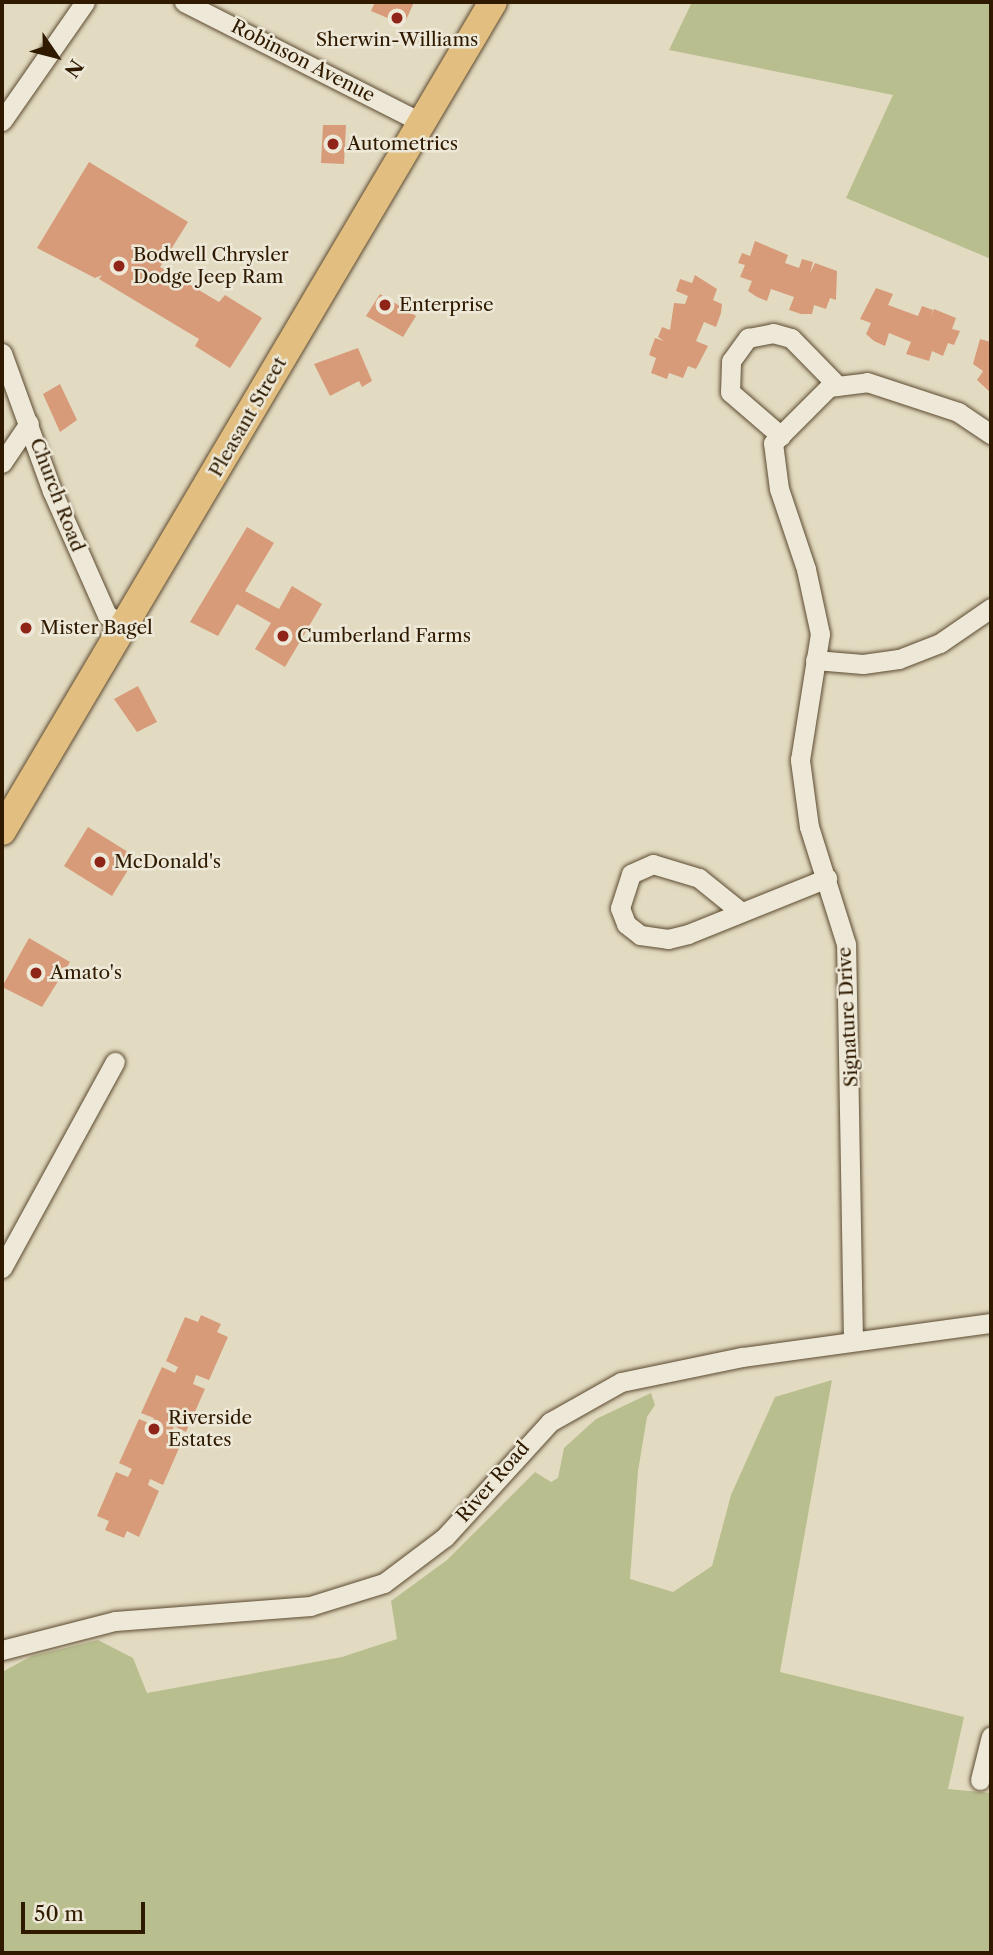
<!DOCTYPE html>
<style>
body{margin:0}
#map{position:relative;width:993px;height:1955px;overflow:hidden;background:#e3dbc1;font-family:"Libre Caslon Text",serif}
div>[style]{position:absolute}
.green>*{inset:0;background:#b9be8f}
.building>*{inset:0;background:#d79b7a}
.roads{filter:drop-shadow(0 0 2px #5c4a30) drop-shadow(0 0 2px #5c4a30)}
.minor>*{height:19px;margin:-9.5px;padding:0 9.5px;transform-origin:9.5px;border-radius:9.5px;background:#ede8d7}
.highway>*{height:28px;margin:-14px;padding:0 14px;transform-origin:14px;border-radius:14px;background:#e2be80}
.dots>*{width:19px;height:19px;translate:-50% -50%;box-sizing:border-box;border:4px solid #ede8d7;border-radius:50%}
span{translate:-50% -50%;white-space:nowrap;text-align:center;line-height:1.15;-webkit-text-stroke:5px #ede8d7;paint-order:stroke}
.poi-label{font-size:19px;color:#2f1a00}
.left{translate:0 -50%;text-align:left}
.street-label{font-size:19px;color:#2f1a00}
.frame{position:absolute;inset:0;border:4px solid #2f1a00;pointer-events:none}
.north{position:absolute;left:21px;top:21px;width:70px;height:70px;-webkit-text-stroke:5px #ede8d7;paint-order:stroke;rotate:125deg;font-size:19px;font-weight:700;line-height:28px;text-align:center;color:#2f1a00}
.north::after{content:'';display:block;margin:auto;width:24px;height:32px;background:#2f1a00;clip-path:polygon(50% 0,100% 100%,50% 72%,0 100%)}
.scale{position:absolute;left:21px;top:1902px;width:124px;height:32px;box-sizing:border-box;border:4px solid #2f1a00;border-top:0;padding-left:9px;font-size:21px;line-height:24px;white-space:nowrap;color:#2f1a00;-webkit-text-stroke:5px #ede8d7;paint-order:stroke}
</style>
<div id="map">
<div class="green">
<i style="clip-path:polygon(692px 2px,991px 2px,991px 259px,846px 198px,893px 95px,669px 50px)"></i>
<i style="clip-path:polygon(832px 1380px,780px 1672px,964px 1717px,948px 1789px,991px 1793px,991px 1953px,2px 1953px,2px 1672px,32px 1656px,98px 1640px,133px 1658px,147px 1693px,342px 1657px,397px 1639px,391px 1601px,447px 1560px,535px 1472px,551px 1482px,558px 1478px,564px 1448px,596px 1419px,651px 1393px,655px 1405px,647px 1417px,638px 1471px,630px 1579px,673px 1592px,712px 1566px,731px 1495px,775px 1397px)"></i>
</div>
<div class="building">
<i style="clip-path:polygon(375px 2px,414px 2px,404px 25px,371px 11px)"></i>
<i style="clip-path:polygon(323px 125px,346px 125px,344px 164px,321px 163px)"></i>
<i style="clip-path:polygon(89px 162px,188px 222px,160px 267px,219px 302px,225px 295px,262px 318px,230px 368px,195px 346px,199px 339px,99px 279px,102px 275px,95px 278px,37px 248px)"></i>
<i style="clip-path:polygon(755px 241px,788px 255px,785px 263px,799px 268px,802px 259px,813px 262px,810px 273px,815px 263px,837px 271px,836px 300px,830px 298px,826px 309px,814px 305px,812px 314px,801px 314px,789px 310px,794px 297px,771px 289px,767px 301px,757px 297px,748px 291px,752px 281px,740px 277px,745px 265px,738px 263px,742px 253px,750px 256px)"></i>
<i style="clip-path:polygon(695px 275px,717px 289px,713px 300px,722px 304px,721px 313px,716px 327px,704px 322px,696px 341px,708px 346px,696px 369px,688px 366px,683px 378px,669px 373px,667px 379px,651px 373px,656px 358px,649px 355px,655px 338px,664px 341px,658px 337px,662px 327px,670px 330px,674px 303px,685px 304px,688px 296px,676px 291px,680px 279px,692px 283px)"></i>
<i style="clip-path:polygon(876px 288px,893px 294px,888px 305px,918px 316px,922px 306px,933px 310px,930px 318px,934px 309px,956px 318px,952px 329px,960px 331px,954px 345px,948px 343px,943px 356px,932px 351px,929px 361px,906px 354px,911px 342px,889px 333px,885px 346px,874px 341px,866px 334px,871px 323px,860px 319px)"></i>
<i style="clip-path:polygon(380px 294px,416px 316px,403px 337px,366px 316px)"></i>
<i style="clip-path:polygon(980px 339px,991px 342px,991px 393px,977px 380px,983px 371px,973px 364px)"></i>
<i style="clip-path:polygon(358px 348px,372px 381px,362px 387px,359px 381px,330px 396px,314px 364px)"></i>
<i style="clip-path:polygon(60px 384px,77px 420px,60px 432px,43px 394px)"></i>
<i style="clip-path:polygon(247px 527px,274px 543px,245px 591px,279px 609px,292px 586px,322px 604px,285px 667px,255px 649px,271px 623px,237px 604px,218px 636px,190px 622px)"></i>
<i style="clip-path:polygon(138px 686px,157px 722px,137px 732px,114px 699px)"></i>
<i style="clip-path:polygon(88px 827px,136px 857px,112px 896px,64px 866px)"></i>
<i style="clip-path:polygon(29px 938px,70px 962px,42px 1007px,2px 987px)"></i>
<i style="clip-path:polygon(201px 1315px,221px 1324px,217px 1332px,228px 1337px,209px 1380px,196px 1375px,193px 1384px,205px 1389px,186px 1432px,174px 1426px,171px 1434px,183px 1439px,163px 1485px,150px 1479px,148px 1485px,159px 1491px,139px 1537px,127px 1531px,124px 1538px,105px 1530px,109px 1521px,97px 1516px,116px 1472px,128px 1477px,132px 1469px,119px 1463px,139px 1419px,151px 1424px,154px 1418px,141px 1413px,162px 1367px,175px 1373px,178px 1367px,166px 1361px,185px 1317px,198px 1322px)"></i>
</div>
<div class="roads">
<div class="minor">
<i style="left:184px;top:2px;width:266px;rotate:26.9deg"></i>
<i style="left:2px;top:121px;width:145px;rotate:-55.1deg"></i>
<i style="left:2px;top:353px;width:147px;rotate:70.1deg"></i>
<i style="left:52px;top:491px;width:136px;rotate:66.1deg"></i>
<i style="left:107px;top:615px;width:23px;rotate:29deg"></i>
<i style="left:781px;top:436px;width:67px;rotate:-139.2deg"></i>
<i style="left:730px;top:392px;width:31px;rotate:-88deg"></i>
<i style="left:731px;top:361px;width:29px;rotate:-54deg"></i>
<i style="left:748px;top:338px;width:25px;rotate:-11deg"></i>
<i style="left:773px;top:333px;width:19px;rotate:16deg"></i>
<i style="left:791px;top:338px;width:67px;rotate:45.6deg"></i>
<i style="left:2px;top:463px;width:48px;rotate:-56deg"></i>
<i style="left:815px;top:660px;width:48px;rotate:4.8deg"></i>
<i style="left:863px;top:664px;width:36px;rotate:-8deg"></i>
<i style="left:899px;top:659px;width:44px;rotate:-21.3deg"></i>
<i style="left:940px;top:643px;width:62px;rotate:-34.5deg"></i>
<i style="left:741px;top:912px;width:54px;rotate:-141deg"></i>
<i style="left:699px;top:878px;width:48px;rotate:-163.1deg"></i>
<i style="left:653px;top:864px;width:24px;rotate:156deg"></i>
<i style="left:631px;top:874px;width:36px;rotate:108deg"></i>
<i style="left:620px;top:908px;width:17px;rotate:69deg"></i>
<i style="left:626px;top:924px;width:18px;rotate:38deg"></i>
<i style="left:640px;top:935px;width:28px;rotate:8deg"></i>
<i style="left:668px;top:939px;width:21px;rotate:-14deg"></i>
<i style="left:688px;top:934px;width:150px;rotate:-21.9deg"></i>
<i style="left:2px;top:1268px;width:235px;rotate:-61.3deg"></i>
<i style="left:853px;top:1340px;width:396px;rotate:-91deg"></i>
<i style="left:846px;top:944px;width:123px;rotate:-107.5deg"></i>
<i style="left:809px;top:827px;width:68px;rotate:-97.7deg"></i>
<i style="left:800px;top:760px;width:128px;rotate:-81deg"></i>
<i style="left:820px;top:634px;width:66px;rotate:-102.2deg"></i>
<i style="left:806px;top:569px;width:84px;rotate:-108.6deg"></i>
<i style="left:779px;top:489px;width:46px;rotate:-97.4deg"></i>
<i style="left:773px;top:443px;width:79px;rotate:-45deg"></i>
<i style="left:829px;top:387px;width:38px;rotate:-7deg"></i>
<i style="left:867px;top:382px;width:96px;rotate:18.2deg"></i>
<i style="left:958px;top:412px;width:40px;rotate:34deg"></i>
<i style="left:2px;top:1650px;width:117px;rotate:-14.4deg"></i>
<i style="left:115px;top:1621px;width:196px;rotate:-4.4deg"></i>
<i style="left:310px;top:1606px;width:77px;rotate:-17.3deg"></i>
<i style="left:384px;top:1583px;width:76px;rotate:-37deg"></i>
<i style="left:445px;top:1537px;width:156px;rotate:-47.6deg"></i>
<i style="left:550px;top:1422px;width:81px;rotate:-29.4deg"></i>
<i style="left:621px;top:1382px;width:124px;rotate:-11.7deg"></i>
<i style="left:742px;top:1357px;width:251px;rotate:-7.8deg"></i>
<i style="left:980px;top:1780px;width:45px;rotate:-76deg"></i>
</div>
<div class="highway">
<i style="left:2px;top:831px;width:963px;rotate:-59.36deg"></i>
</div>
</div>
<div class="dots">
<i style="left:397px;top:18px;background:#8f2418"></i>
<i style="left:333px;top:144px;background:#8f2418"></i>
<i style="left:119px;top:266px;background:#8f2418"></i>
<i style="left:385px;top:305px;background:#8f2418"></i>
<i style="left:26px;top:628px;background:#8f2418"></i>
<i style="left:283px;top:636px;background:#8f2418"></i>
<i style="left:100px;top:862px;background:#8f2418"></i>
<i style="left:36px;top:973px;background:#8f2418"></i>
<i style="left:154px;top:1429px;background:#8f2418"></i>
</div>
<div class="poi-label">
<span style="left:397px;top:40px">Sherwin-Williams</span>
<span class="left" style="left:347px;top:144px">Autometrics</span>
<span class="left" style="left:133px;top:266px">Bodwell Chrysler<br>Dodge Jeep Ram</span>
<span class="left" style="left:399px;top:305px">Enterprise</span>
<span class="left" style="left:40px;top:628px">Mister Bagel</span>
<span class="left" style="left:297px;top:636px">Cumberland Farms</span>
<span class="left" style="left:114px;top:862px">McDonald's</span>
<span class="left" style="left:50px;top:973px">Amato's</span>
<span class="left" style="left:168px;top:1429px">Riverside<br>Estates</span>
</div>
<div class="street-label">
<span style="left:303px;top:61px;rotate:27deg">Robinson Avenue</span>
<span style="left:248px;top:417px;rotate:-60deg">Pleasant Street</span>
<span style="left:57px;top:495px;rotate:69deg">Church Road</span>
<span style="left:848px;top:1017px;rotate:-93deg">Signature Drive</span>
<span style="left:493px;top:1482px;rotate:-49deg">River Road</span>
</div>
<div class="frame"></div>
<div class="north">N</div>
<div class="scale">50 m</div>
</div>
